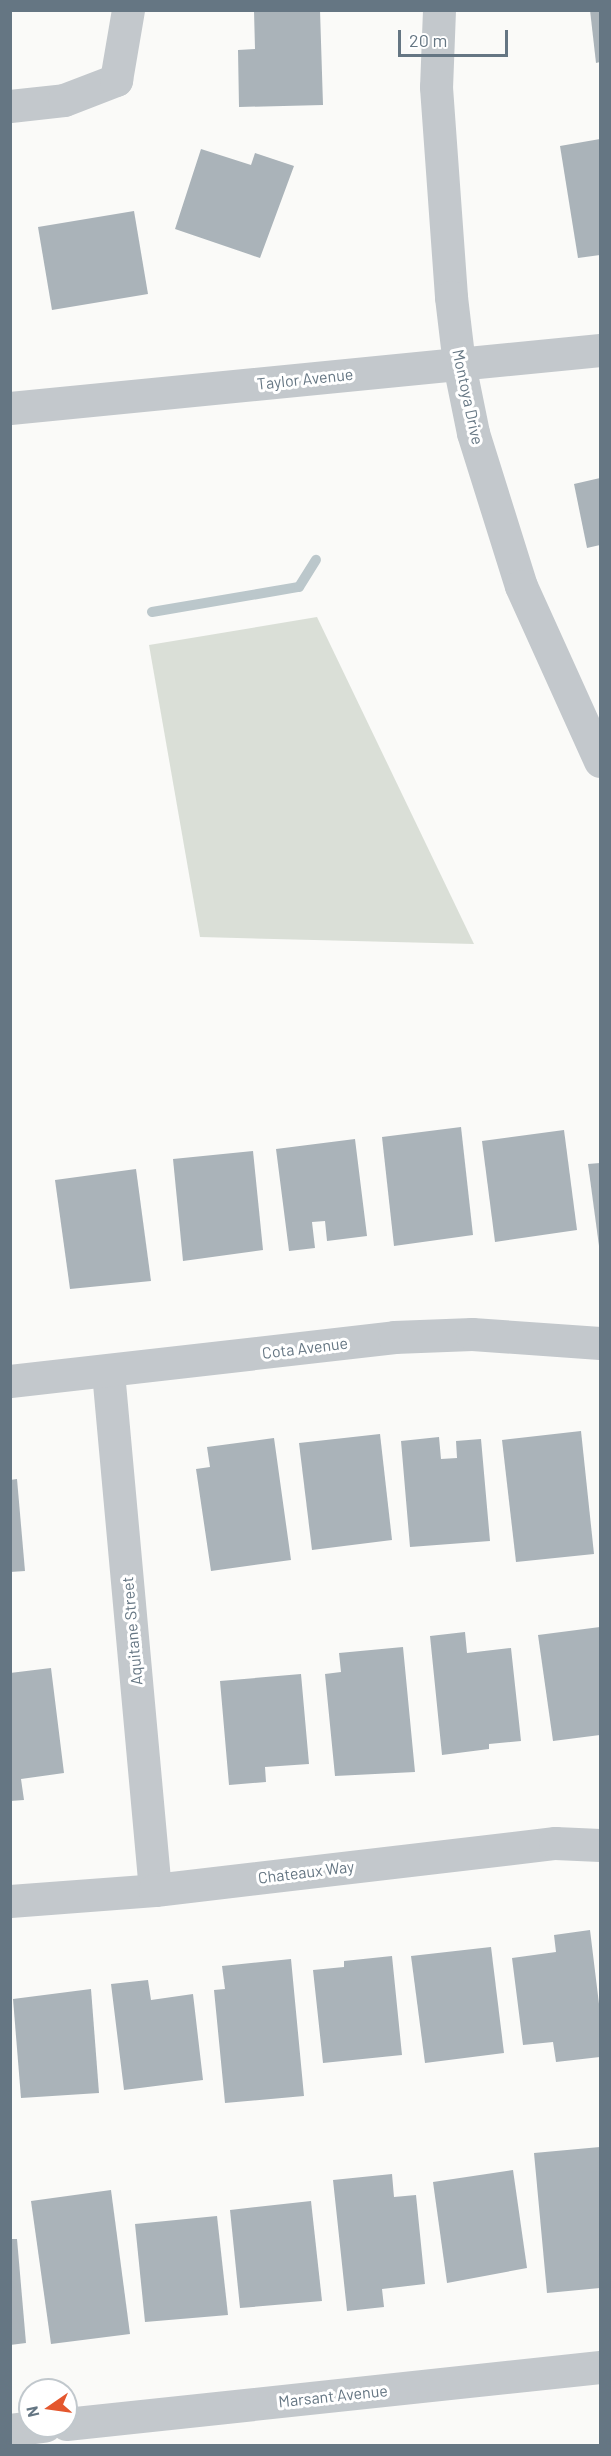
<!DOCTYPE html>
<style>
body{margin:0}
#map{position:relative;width:611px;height:2456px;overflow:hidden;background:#fafaf8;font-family:Barlow,sans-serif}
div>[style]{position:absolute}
.green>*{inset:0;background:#dadfd7}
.stream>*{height:10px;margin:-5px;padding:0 5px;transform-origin:5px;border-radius:5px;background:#bbc7cb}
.building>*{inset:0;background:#aab3b9}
.minor>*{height:33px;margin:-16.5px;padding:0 16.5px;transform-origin:16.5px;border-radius:16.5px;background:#c3c8cc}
.tertiary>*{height:33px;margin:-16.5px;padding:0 16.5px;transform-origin:16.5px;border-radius:16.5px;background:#c3c8cc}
span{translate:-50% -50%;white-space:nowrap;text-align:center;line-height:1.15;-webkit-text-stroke:6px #fff;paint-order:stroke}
.street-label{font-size:16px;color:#657683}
.frame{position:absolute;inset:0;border:12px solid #657683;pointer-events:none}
.north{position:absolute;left:18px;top:2378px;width:60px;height:60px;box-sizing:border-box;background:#fff;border:2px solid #c1c8cd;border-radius:50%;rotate:257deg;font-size:16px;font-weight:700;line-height:24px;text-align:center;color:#657683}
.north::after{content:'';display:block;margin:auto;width:21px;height:27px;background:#e4572e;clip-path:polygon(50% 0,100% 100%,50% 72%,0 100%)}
.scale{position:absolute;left:398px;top:30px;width:110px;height:27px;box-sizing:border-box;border:3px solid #657683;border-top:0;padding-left:8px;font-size:18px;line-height:21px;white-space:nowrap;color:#657683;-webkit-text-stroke:4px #fff;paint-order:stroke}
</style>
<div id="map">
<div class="green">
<i style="clip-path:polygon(317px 617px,474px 944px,200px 937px,149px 645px)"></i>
</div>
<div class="stream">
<i style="left:152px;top:612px;width:149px;rotate:-9.7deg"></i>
<i style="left:299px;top:587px;width:32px;rotate:-58deg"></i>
</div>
<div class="building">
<i style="clip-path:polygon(320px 10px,323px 105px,239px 107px,238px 50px,255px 49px,254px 11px)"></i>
<i style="clip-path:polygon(590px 10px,600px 10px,600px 62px,596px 63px)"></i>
<i style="clip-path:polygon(600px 139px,600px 255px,578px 258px,560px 146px)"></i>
<i style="clip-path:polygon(201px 149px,251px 165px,255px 153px,294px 166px,260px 258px,175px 229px)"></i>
<i style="clip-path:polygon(134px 211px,148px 294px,52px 310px,38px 227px)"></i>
<i style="clip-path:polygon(600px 478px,600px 545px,587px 548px,574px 484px)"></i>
<i style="clip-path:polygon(461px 1127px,473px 1235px,394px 1246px,382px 1137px)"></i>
<i style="clip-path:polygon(564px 1130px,577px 1230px,495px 1242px,482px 1141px)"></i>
<i style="clip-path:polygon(355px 1139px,367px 1236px,327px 1241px,325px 1221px,312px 1222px,315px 1248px,289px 1251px,276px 1149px)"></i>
<i style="clip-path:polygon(253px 1151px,263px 1250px,183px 1261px,173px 1159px)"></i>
<i style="clip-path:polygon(600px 1163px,600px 1246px,599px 1246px,588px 1164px)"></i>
<i style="clip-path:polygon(136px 1169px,151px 1281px,70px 1289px,55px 1180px)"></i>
<i style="clip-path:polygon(581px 1431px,594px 1554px,516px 1562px,502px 1440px)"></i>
<i style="clip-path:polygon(380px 1434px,392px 1540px,312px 1550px,299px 1443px)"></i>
<i style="clip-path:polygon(439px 1437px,441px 1459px,457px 1458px,456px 1441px,481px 1439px,490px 1541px,410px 1547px,401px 1441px)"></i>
<i style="clip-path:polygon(274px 1438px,291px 1560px,211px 1571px,196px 1469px,210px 1467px,207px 1447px)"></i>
<i style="clip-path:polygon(17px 1479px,25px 1571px,10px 1572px,10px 1480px)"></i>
<i style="clip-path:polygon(600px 1627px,600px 1735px,553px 1741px,538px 1635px)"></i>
<i style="clip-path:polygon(465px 1632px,467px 1653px,511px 1648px,521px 1741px,489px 1744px,489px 1749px,442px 1755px,430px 1636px)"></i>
<i style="clip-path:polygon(403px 1647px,415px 1772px,335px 1776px,325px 1674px,341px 1672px,339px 1653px)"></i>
<i style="clip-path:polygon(51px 1668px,64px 1773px,21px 1779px,24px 1800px,10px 1801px,10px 1673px)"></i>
<i style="clip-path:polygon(301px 1674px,309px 1764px,265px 1767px,266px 1782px,229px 1785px,220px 1681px)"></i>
<i style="clip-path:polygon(590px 1930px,600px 2012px,600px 2057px,556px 2062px,553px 2042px,523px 2045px,512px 1958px,556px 1952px,554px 1935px)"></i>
<i style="clip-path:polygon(491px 1947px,504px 2053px,425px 2063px,411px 1956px)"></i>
<i style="clip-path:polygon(392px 1956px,402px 2055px,323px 2063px,313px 1970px,344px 1967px,344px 1961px)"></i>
<i style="clip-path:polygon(291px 1959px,304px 2096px,225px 2103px,214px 1990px,225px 1989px,222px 1966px)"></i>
<i style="clip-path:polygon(148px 1980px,151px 2000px,193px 1994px,203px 2080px,124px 2090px,111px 1984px)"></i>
<i style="clip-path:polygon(91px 1989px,99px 2093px,21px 2098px,13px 1999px)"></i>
<i style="clip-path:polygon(600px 2147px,600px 2288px,547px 2293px,534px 2153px)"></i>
<i style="clip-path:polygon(513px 2170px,527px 2268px,447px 2283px,433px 2182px)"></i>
<i style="clip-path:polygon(392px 2174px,394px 2197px,416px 2195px,425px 2284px,382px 2289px,384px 2307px,347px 2311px,333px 2180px)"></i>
<i style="clip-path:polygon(111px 2190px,130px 2334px,51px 2344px,31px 2201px)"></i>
<i style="clip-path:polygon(311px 2201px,322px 2301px,240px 2308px,230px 2210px)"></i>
<i style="clip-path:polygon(217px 2216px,228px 2315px,145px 2322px,135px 2224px)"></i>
<i style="clip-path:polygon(10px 2239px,17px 2239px,26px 2343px,10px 2345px)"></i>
</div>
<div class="minor">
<i style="left:10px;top:106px;width:54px;rotate:-6.3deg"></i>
<i style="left:64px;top:100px;width:56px;rotate:-21deg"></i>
<i style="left:116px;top:80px;width:71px;rotate:-80.3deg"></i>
<i style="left:108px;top:1372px;width:520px;rotate:84.82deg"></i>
<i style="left:10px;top:1381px;width:387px;rotate:-6.5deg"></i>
<i style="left:394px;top:1337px;width:78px;rotate:-2.2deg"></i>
<i style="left:472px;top:1334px;width:128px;rotate:4deg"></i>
<i style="left:10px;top:1901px;width:145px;rotate:-4.3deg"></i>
<i style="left:155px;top:1890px;width:403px;rotate:-6.7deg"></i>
<i style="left:555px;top:1843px;width:45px;rotate:2.5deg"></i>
<i style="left:66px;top:2424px;width:537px;rotate:-6.09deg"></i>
<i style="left:10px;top:2430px;width:35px;rotate:-7deg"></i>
</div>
<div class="tertiary">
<i style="left:439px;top:10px;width:77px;rotate:92.2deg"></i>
<i style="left:436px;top:87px;width:211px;rotate:85.9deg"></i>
<i style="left:451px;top:297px;width:67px;rotate:83.2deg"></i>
<i style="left:459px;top:364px;width:70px;rotate:78.5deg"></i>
<i style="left:473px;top:433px;width:160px;rotate:72.6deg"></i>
<i style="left:521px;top:586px;width:192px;rotate:65.7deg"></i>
<i style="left:10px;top:408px;width:593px;rotate:-5.61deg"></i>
</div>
<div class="street-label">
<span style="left:305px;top:379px;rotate:-6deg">Taylor Avenue</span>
<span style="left:468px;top:397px;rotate:78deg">Montoya Drive</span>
<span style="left:305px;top:1348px;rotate:-7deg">Cota Avenue</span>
<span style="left:132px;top:1631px;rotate:-95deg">Aquitane Street</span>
<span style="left:306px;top:1872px;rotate:-7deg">Chateaux Way</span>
<span style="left:333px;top:2396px;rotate:-6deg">Marsant Avenue</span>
</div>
<div class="frame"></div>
<div class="north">N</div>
<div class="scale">20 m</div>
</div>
